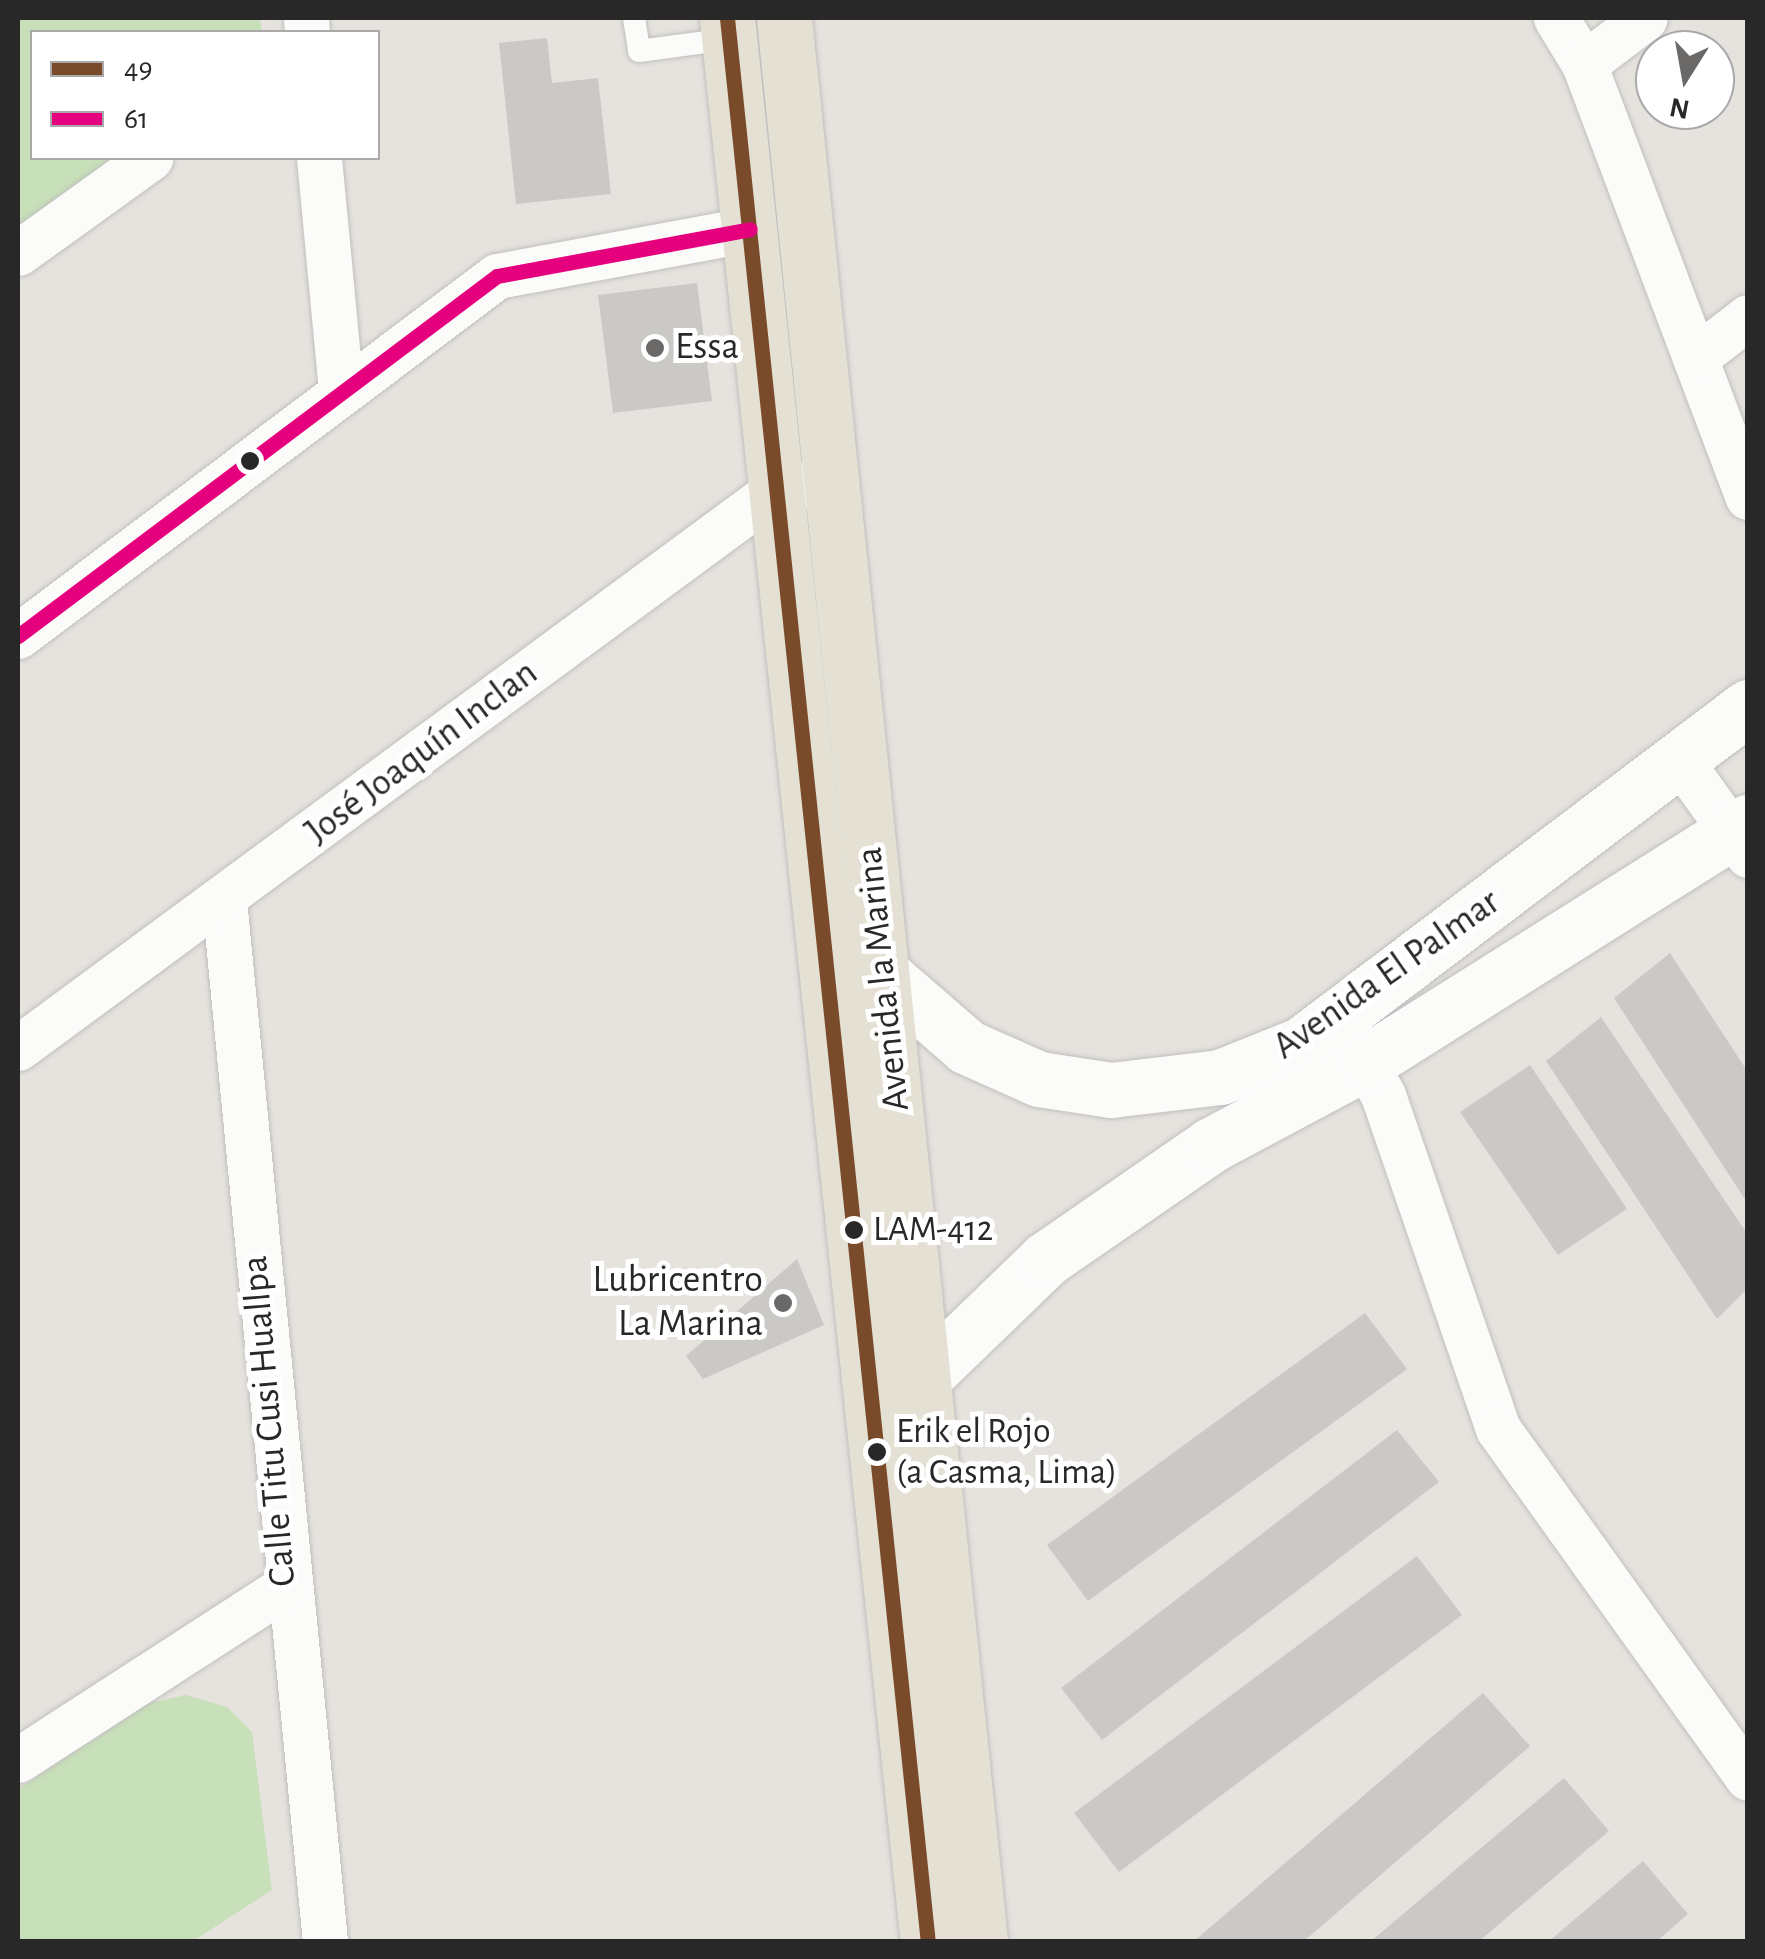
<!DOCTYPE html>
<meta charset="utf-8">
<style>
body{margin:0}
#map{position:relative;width:1765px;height:1959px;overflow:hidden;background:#e6e3de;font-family:"Alegreya Sans",sans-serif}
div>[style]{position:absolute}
.green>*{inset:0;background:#c7e0b9}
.building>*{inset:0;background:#cbc9c5}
.roads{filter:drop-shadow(0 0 2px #c0bfbf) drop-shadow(0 0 2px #c0bfbf)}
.service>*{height:22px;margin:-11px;padding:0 11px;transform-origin:11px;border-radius:11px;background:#fbfbfa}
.minor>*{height:45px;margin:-22.5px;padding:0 22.5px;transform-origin:22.5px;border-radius:22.5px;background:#fbfbfa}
.tertiary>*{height:55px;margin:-27.5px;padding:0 27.5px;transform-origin:27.5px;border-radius:27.5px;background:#fbfbfa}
.primary>*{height:55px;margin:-27.5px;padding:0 27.5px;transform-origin:27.5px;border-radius:27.5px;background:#e4e0d3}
.bus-1>*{height:15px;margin:-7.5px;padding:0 7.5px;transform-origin:7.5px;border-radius:7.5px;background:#7a4b2a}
.bus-2>*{height:15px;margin:-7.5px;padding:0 7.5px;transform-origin:7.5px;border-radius:7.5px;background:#e5007d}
.dots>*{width:28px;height:28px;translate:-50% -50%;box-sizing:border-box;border:5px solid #fff;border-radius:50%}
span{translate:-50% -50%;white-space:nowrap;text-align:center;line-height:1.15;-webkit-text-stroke:10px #fff;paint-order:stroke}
.bus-label{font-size:36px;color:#282828}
.left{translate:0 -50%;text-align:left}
.poi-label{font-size:38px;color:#282828}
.right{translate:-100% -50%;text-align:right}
.street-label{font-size:38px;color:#282828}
.frame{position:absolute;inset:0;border:20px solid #282828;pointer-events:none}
.legend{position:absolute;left:30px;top:30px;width:350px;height:130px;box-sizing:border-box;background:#fff;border:2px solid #a9a9a9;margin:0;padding:12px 18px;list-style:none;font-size:30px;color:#282828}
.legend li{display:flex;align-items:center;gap:20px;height:50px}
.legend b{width:50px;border:2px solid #a9a9a9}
.north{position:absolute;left:1635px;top:30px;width:100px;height:100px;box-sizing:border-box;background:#fff;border:2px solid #a9a9a9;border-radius:50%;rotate:191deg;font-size:28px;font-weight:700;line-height:40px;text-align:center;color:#282828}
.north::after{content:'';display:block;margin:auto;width:35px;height:45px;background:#6a6968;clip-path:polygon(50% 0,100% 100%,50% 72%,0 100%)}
</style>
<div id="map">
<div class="green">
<i style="clip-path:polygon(18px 18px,260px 18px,262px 32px,32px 32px,32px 158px,116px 158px,18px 230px)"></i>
<i style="clip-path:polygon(186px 1695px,227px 1707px,252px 1732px,272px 1890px,193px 1941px,18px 1942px,18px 1789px,149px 1703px)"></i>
</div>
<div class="building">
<i style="clip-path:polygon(547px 38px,552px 83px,598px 78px,611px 194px,516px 204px,499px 43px)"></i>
<i style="clip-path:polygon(697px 283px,712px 401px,613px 413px,598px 295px)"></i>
<i style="clip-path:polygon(1670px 953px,1748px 1072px,1748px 1204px,1614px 998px)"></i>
<i style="clip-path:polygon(1601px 1017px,1748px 1235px,1748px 1288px,1717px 1319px,1546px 1061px)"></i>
<i style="clip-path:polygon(1530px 1065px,1627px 1209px,1558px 1255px,1460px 1112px)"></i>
<i style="clip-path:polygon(797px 1259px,824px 1325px,703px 1379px,686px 1356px)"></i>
<i style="clip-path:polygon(1365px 1313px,1407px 1369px,1088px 1601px,1047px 1545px)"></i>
<i style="clip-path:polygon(1397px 1430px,1439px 1482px,1102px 1740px,1061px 1688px)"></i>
<i style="clip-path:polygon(1417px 1556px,1462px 1615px,1119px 1872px,1074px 1813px)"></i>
<i style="clip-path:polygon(1483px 1693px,1530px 1746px,1303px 1942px,1193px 1942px)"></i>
<i style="clip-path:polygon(1564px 1778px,1609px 1831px,1478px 1942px,1370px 1942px)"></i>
<i style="clip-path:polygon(1643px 1861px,1688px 1914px,1656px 1942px,1548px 1942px)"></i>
</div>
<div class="roads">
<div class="service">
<i style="left:634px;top:18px;width:33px;rotate:81deg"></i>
<i style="left:639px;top:51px;width:91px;rotate:-7.6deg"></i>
</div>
<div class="minor">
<i style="left:306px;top:18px;width:14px;rotate:86deg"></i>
<i style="left:1556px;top:18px;width:54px;rotate:58.7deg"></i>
<i style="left:1584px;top:64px;width:463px;rotate:69.3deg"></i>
<i style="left:1584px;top:64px;width:76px;rotate:-37deg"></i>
<i style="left:319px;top:158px;width:232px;rotate:84.6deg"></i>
<i style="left:18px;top:253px;width:163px;rotate:-35.7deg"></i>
<i style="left:1695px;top:358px;width:67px;rotate:-37.7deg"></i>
<i style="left:18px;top:636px;width:599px;rotate:-36.93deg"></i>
<i style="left:497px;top:276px;width:257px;rotate:-10.5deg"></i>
<i style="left:1680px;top:760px;width:117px;rotate:54.4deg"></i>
<i style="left:224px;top:900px;width:1047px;rotate:84.46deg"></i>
<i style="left:1349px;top:1034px;width:70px;rotate:60.9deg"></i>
<i style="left:1383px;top:1095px;width:353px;rotate:71deg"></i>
<i style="left:1498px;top:1429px;width:429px;rotate:54.4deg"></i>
<i style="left:18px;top:1048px;width:943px;rotate:-36.37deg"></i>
<i style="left:777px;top:489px;width:25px;rotate:-9deg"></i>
<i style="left:18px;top:1760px;width:317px;rotate:-32.9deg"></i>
</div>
<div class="tertiary">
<i style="left:884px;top:975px;width:110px;rotate:40.9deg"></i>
<i style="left:967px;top:1047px;width:79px;rotate:24deg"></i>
<i style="left:1039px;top:1079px;width:73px;rotate:8.7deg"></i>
<i style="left:1111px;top:1090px;width:110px;rotate:-6.8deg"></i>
<i style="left:1220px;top:1077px;width:88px;rotate:-21.9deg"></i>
<i style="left:1302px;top:1044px;width:559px;rotate:-37.07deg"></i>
<i style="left:926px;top:1375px;width:167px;rotate:-44deg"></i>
<i style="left:1046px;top:1259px;width:201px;rotate:-34.6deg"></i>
<i style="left:1211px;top:1145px;width:178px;rotate:-28.1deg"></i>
<i style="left:1368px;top:1061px;width:449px;rotate:-32.2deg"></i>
</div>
<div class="primary">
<i style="left:727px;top:18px;width:1934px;rotate:84.04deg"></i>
<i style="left:784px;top:18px;width:1934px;rotate:84.18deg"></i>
</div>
</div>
<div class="bus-1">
<i style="left:727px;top:18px;width:1934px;rotate:84.04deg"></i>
</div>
<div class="bus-2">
<i style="left:18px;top:636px;width:599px;rotate:-36.93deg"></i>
<i style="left:497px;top:276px;width:257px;rotate:-10.5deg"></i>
</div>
<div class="dots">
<i style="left:655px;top:348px;background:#6a6968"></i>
<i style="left:250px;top:461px;background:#282828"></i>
<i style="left:854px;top:1230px;background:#282828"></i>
<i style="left:783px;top:1303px;background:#6a6968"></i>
<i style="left:877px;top:1452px;background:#282828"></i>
</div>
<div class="bus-label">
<span class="left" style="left:873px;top:1230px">LAM-412</span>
<span class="left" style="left:896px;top:1452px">Erik el Rojo<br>(a Casma, Lima)</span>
</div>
<div class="poi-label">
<span class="left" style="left:675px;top:348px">Essa</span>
<span class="right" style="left:763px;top:1303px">Lubricentro<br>La Marina</span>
</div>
<div class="street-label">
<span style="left:422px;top:753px;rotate:-37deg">José Joaquín Inclan</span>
<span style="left:1387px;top:975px;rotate:-35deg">Avenida El Palmar</span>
<span style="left:884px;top:979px;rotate:-96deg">Avenida la Marina</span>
<span style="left:270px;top:1421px;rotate:-95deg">Calle Titu Cusi Huallpa</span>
</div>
<div class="frame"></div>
<ul class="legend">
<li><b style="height:12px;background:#7a4b2a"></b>49</li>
<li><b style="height:12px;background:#e5007d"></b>61</li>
</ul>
<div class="north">N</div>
</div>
